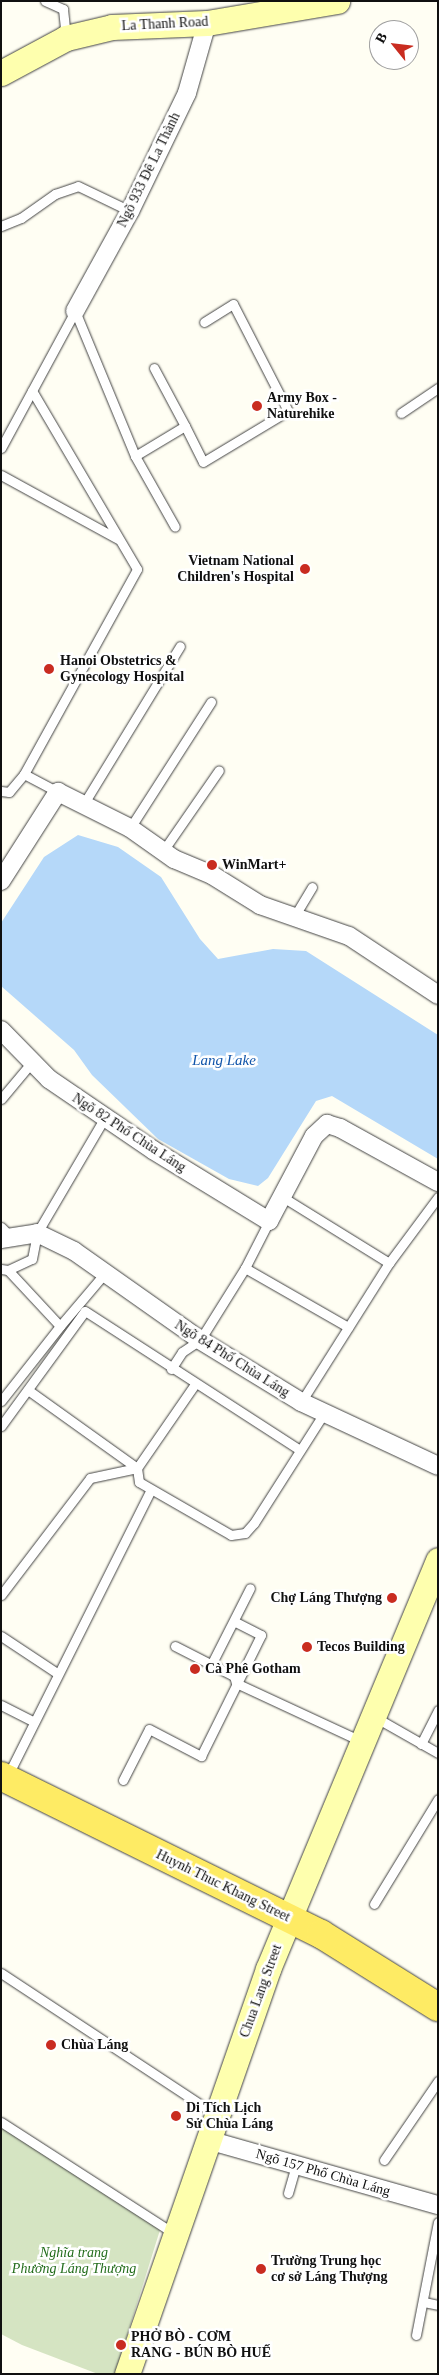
<!DOCTYPE html>
<meta charset="utf-8">
<style>
body{margin:0}
#map{position:relative;width:439px;height:2375px;overflow:hidden;background:#fffef3;font-family:Georgia,serif}
div>[style]{position:absolute}
.cemetery>*{inset:0;background:#d5e4c2}
.water>*{inset:0;background:#b5d8f9}
.roads{filter:drop-shadow(0 0 1px #434343) drop-shadow(0 0 1px #434343)}
.lane>*{height:9px;margin:-4.5px;padding:0 4.5px;transform-origin:4.5px;border-radius:4.5px;background:#fff}
.street>*{height:18px;margin:-9px;padding:0 9px;transform-origin:9px;border-radius:9px;background:#fff}
.secondary>*{height:25px;margin:-12.5px;padding:0 12.5px;transform-origin:12.5px;border-radius:12.5px;background:#feffae}
.primary>*{height:28px;margin:-14px;padding:0 14px;transform-origin:14px;border-radius:14px;background:#feeb64}
.dots>*{width:14px;height:14px;translate:-50% -50%;box-sizing:border-box;border:2px solid #fff;border-radius:50%}
span{translate:-50% -50%;white-space:nowrap;text-align:center;line-height:1.15;-webkit-text-stroke:5px #fff;paint-order:stroke}
.street-label{font-size:14px;color:#101010}
.poi-label{font-size:14px;color:#101010;font-weight:700}
.left{translate:0 -50%;text-align:left}
.right{translate:-100% -50%;text-align:right}
.park-label{font-size:14px;color:#236d1c;font-style:italic}
.water-label{font-size:15px;color:#15a;font-style:italic}
.frame{position:absolute;inset:0;border:2px solid #101010;pointer-events:none}
.north{position:absolute;left:369px;top:20px;width:50px;height:50px;box-sizing:border-box;background:#fff;border:1px solid #9f9f9f;border-radius:50%;rotate:299deg;font-size:14px;font-weight:700;line-height:20px;text-align:center;color:#101010}
.north::after{content:'';display:block;margin:auto;width:18px;height:22px;background:#c92c20;clip-path:polygon(50% 0,100% 100%,50% 72%,0 100%)}
</style>
<div id="map">
<div class="cemetery">
<i style="clip-path:polygon(1px 2127px,160px 2230px,115px 2374px,98px 2374px,22px 2345px,1px 2334px)"></i>
</div>
<div class="water">
<i style="clip-path:polygon(78px 835px,118px 847px,161px 877px,200px 939px,218px 959px,273px 949px,306px 951px,438px 1035px,438px 1159px,332px 1096px,316px 1101px,268px 1178px,258px 1186px,229px 1179px,158px 1139px,92px 1075px,74px 1050px,1px 986px,1px 923px,44px 857px)"></i>
</div>
<div class="roads">
<div class="lane">
<i style="left:45px;top:1px;width:20px;rotate:24deg"></i>
<i style="left:63px;top:9px;width:28px;rotate:84deg"></i>
<i style="left:1px;top:226px;width:22px;rotate:-22deg"></i>
<i style="left:21px;top:218px;width:42px;rotate:-35.2deg"></i>
<i style="left:55px;top:194px;width:24px;rotate:-19deg"></i>
<i style="left:78px;top:186px;width:58px;rotate:25.7deg"></i>
<i style="left:75px;top:311px;width:157px;rotate:67.5deg"></i>
<i style="left:135px;top:456px;width:58px;rotate:-31deg"></i>
<i style="left:185px;top:426px;width:40px;rotate:63.4deg"></i>
<i style="left:203px;top:462px;width:99px;rotate:-31deg"></i>
<i style="left:288px;top:411px;width:120px;rotate:-117.2deg"></i>
<i style="left:233px;top:304px;width:34px;rotate:148deg"></i>
<i style="left:154px;top:368px;width:66px;rotate:61.9deg"></i>
<i style="left:401px;top:413px;width:45px;rotate:-34deg"></i>
<i style="left:1px;top:448px;width:156px;rotate:-61.6deg"></i>
<i style="left:135px;top:456px;width:81px;rotate:60.6deg"></i>
<i style="left:1px;top:475px;width:133px;rotate:28.7deg"></i>
<i style="left:24px;top:774px;width:38px;rotate:28deg"></i>
<i style="left:1px;top:791px;width:8px;rotate:7deg"></i>
<i style="left:9px;top:792px;width:23px;rotate:-50deg"></i>
<i style="left:24px;top:774px;width:234px;rotate:-61.1deg"></i>
<i style="left:137px;top:569px;width:207px;rotate:-120.5deg"></i>
<i style="left:83px;top:805px;width:186px;rotate:-58.6deg"></i>
<i style="left:130px;top:828px;width:150px;rotate:-57.3deg"></i>
<i style="left:163px;top:851px;width:98px;rotate:-55.3deg"></i>
<i style="left:294px;top:917px;width:35px;rotate:-59deg"></i>
<i style="left:1px;top:1099px;width:48px;rotate:-50deg"></i>
<i style="left:281px;top:1196px;width:127px;rotate:31.8deg"></i>
<i style="left:1px;top:1227px;width:13px;rotate:45deg"></i>
<i style="left:245px;top:1268px;width:119px;rotate:29.8deg"></i>
<i style="left:1px;top:1269px;width:7px;rotate:8deg"></i>
<i style="left:8px;top:1270px;width:26px;rotate:-25deg"></i>
<i style="left:32px;top:1259px;width:26px;rotate:-79deg"></i>
<i style="left:37px;top:1233px;width:134px;rotate:-59.6deg"></i>
<i style="left:60px;top:1326px;width:70px;rotate:-49.7deg"></i>
<i style="left:171px;top:1369px;width:20px;rotate:-57deg"></i>
<i style="left:182px;top:1352px;width:22px;rotate:-34deg"></i>
<i style="left:200px;top:1340px;width:85px;rotate:-58deg"></i>
<i style="left:245px;top:1268px;width:53px;rotate:-62.9deg"></i>
<i style="left:195px;top:1384px;width:102px;rotate:124.6deg"></i>
<i style="left:137px;top:1468px;width:14px;rotate:82deg"></i>
<i style="left:139px;top:1482px;width:106px;rotate:29.9deg"></i>
<i style="left:231px;top:1535px;width:14px;rotate:-8deg"></i>
<i style="left:245px;top:1533px;width:13px;rotate:-48deg"></i>
<i style="left:254px;top:1523px;width:130px;rotate:-57.5deg"></i>
<i style="left:28px;top:1390px;width:134px;rotate:35.6deg"></i>
<i style="left:1px;top:1401px;width:95px;rotate:-51.8deg"></i>
<i style="left:60px;top:1326px;width:76px;rotate:-132.9deg"></i>
<i style="left:301px;top:1402px;width:165px;rotate:-57.7deg"></i>
<i style="left:389px;top:1263px;width:82px;rotate:-53.4deg"></i>
<i style="left:1px;top:1426px;width:142px;rotate:-53.9deg"></i>
<i style="left:85px;top:1311px;width:256px;rotate:32.9deg"></i>
<i style="left:1px;top:1595px;width:147px;rotate:-52.7deg"></i>
<i style="left:90px;top:1478px;width:48px;rotate:-12deg"></i>
<i style="left:1px;top:1636px;width:67px;rotate:33.5deg"></i>
<i style="left:175px;top:1646px;width:66px;rotate:27deg"></i>
<i style="left:234px;top:1676px;width:7px;rotate:74deg"></i>
<i style="left:236px;top:1683px;width:138px;rotate:24.9deg"></i>
<i style="left:211px;top:1665px;width:86px;rotate:-63.1deg"></i>
<i style="left:1px;top:1705px;width:36px;rotate:27deg"></i>
<i style="left:373px;top:1716px;width:75px;rotate:29.6deg"></i>
<i style="left:421px;top:1744px;width:38px;rotate:-63deg"></i>
<i style="left:7px;top:1777px;width:320px;rotate:-63.4deg"></i>
<i style="left:123px;top:1780px;width:57px;rotate:-63deg"></i>
<i style="left:149px;top:1729px;width:59px;rotate:27.4deg"></i>
<i style="left:201px;top:1756px;width:135px;rotate:-63.6deg"></i>
<i style="left:261px;top:1635px;width:27px;rotate:-153deg"></i>
<i style="left:374px;top:1904px;width:123px;rotate:-58.6deg"></i>
<i style="left:1px;top:1973px;width:258px;rotate:33.4deg"></i>
<i style="left:1px;top:2122px;width:205px;rotate:32.8deg"></i>
<i style="left:384px;top:2160px;width:96px;rotate:-55.6deg"></i>
<i style="left:288px;top:2193px;width:29px;rotate:-74deg"></i>
<i style="left:424px;top:2302px;width:14px;rotate:12deg"></i>
<i style="left:416px;top:2335px;width:115px;rotate:-79deg"></i>
</div>
<div class="street">
<i style="left:75px;top:311px;width:114px;rotate:-61.2deg"></i>
<i style="left:130px;top:211px;width:131px;rotate:-64.2deg"></i>
<i style="left:187px;top:93px;width:73px;rotate:-74.1deg"></i>
<i style="left:1px;top:881px;width:106px;rotate:-57.4deg"></i>
<i style="left:58px;top:792px;width:80px;rotate:26.6deg"></i>
<i style="left:130px;top:828px;width:54px;rotate:35.2deg"></i>
<i style="left:174px;top:859px;width:41px;rotate:22.8deg"></i>
<i style="left:212px;top:875px;width:57px;rotate:32deg"></i>
<i style="left:260px;top:905px;width:94px;rotate:19.2deg"></i>
<i style="left:349px;top:936px;width:107px;rotate:33.5deg"></i>
<i style="left:1px;top:1030px;width:69px;rotate:45.6deg"></i>
<i style="left:49px;top:1079px;width:126px;rotate:34.3deg"></i>
<i style="left:153px;top:1150px;width:136px;rotate:31.5deg"></i>
<i style="left:269px;top:1221px;width:96px;rotate:-62.1deg"></i>
<i style="left:314px;top:1136px;width:18px;rotate:-43deg"></i>
<i style="left:327px;top:1124px;width:14px;rotate:17deg"></i>
<i style="left:340px;top:1128px;width:112px;rotate:28.9deg"></i>
<i style="left:1px;top:1239px;width:36px;rotate:-9deg"></i>
<i style="left:37px;top:1233px;width:41px;rotate:25.9deg"></i>
<i style="left:74px;top:1251px;width:154px;rotate:35.2deg"></i>
<i style="left:200px;top:1340px;width:119px;rotate:31.5deg"></i>
<i style="left:301px;top:1402px;width:151px;rotate:25deg"></i>
<i style="left:208px;top:2140px;width:239px;rotate:15.8deg"></i>
</div>
<div class="secondary">
<i style="left:1px;top:73px;width:74px;rotate:-28.3deg"></i>
<i style="left:66px;top:38px;width:47px;rotate:-13.4deg"></i>
<i style="left:112px;top:27px;width:95px;rotate:-2.4deg"></i>
<i style="left:207px;top:23px;width:132px;rotate:-9.6deg"></i>
<i style="left:127px;top:2374px;width:429px;rotate:-70.8deg"></i>
<i style="left:268px;top:1969px;width:443px;rotate:-67.4deg"></i>
</div>
<div class="primary">
<i style="left:1px;top:1776px;width:357px;rotate:26.3deg"></i>
<i style="left:321px;top:1934px;width:138px;rotate:32deg"></i>
</div>
</div>
<div class="dots">
<i style="left:257px;top:406px;background:#c92c20"></i>
<i style="left:305px;top:569px;background:#c92c20"></i>
<i style="left:49px;top:669px;background:#c92c20"></i>
<i style="left:212px;top:865px;background:#c92c20"></i>
<i style="left:392px;top:1598px;background:#c92c20"></i>
<i style="left:307px;top:1647px;background:#c92c20"></i>
<i style="left:195px;top:1669px;background:#c92c20"></i>
<i style="left:51px;top:2045px;background:#c92c20"></i>
<i style="left:176px;top:2116px;background:#c92c20"></i>
<i style="left:261px;top:2269px;background:#c92c20"></i>
<i style="left:121px;top:2345px;background:#c92c20"></i>
</div>
<div class="street-label">
<span style="left:165px;top:24px;rotate:-3deg">La Thanh Road</span>
<span style="left:149px;top:170px;rotate:-64deg">Ngõ 933 Đê La Thành</span>
<span style="left:129px;top:1133px;rotate:33deg">Ngõ 82 Phố Chùa Láng</span>
<span style="left:232px;top:1359px;rotate:32deg">Ngõ 84 Phố Chùa Láng</span>
<span style="left:223px;top:1886px;rotate:26deg">Huynh Thuc Khang Street</span>
<span style="left:261px;top:1991px;rotate:-70deg">Chua Lang Street</span>
<span style="left:323px;top:2173px;rotate:16deg">Ngõ 157 Phố Chùa Láng</span>
</div>
<div class="poi-label">
<span class="left" style="left:267px;top:406px">Army Box -<br>Naturehike</span>
<span class="right" style="left:294px;top:569px">Vietnam National<br>Children's Hospital</span>
<span class="left" style="left:60px;top:669px">Hanoi Obstetrics &amp;<br>Gynecology Hospital</span>
<span class="left" style="left:222px;top:865px">WinMart+</span>
<span class="right" style="left:382px;top:1598px">Chợ Láng Thượng</span>
<span class="left" style="left:317px;top:1647px">Tecos Building</span>
<span class="left" style="left:205px;top:1669px">Cà Phê Gotham</span>
<span class="left" style="left:61px;top:2045px">Chùa Láng</span>
<span class="left" style="left:186px;top:2116px">Di Tích Lịch<br>Sử Chùa Láng</span>
<span class="left" style="left:271px;top:2269px">Trường Trung học<br>cơ sở Láng Thượng</span>
<span class="left" style="left:131px;top:2345px">PHỞ BÒ - CƠM<br>RANG - BÚN BÒ HUẾ</span>
</div>
<div class="park-label">
<span style="left:74px;top:2261px">Nghĩa trang<br>Phường Láng Thượng</span>
</div>
<div class="water-label">
<span style="left:224px;top:1061px">Lang Lake</span>
</div>
<div class="frame"></div>
<div class="north">B</div>
</div>
